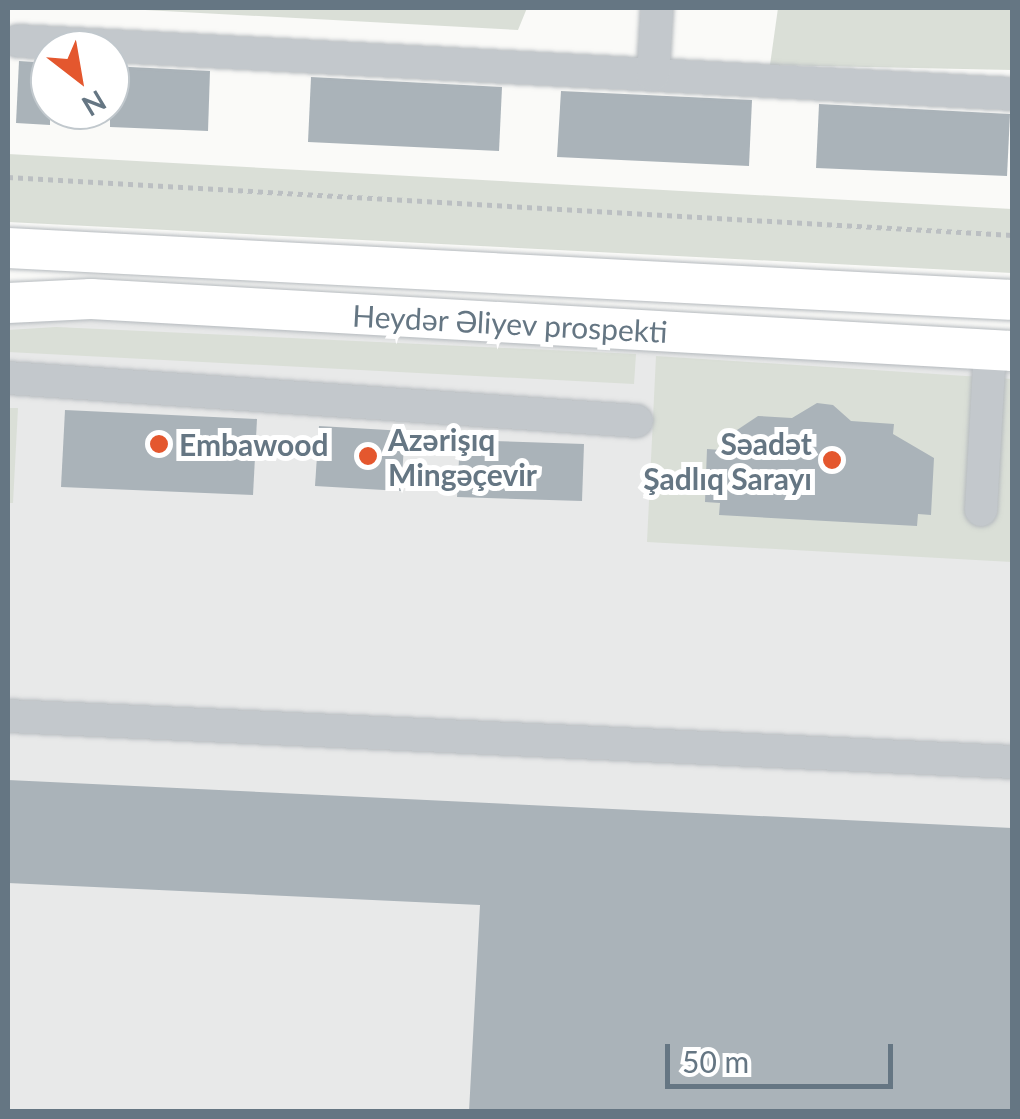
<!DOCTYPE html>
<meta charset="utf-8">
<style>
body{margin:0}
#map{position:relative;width:1020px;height:1119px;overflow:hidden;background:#fafaf8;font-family:Lato,sans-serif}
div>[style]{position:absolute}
.built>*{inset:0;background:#e8e9e9}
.green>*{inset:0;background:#dadfd7}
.building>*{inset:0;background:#aab3b9}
.path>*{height:5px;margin-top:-2.5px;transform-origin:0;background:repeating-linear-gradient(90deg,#bbbfc2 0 5px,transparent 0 10px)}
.roads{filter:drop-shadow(0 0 2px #b5babe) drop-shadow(0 0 2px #b5babe)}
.minor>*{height:32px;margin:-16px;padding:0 16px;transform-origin:16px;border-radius:16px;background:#c3c8cc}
.major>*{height:40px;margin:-20px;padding:0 20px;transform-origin:20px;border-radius:20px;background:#fff}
.dots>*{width:28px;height:28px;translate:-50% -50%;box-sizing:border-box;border:5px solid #fff;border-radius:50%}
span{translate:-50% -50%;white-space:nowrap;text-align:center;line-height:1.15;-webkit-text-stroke:10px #fff;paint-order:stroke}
.street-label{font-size:30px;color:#657683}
.poi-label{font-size:30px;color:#657683;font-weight:700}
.left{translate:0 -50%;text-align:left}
.right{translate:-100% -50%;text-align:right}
.frame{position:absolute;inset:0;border:10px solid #657683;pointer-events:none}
.north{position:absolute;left:30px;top:30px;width:100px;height:100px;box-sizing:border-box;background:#fff;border:2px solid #c1c8cd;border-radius:50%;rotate:149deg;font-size:28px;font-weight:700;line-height:40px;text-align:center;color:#657683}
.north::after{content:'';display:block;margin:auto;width:35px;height:45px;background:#e4572e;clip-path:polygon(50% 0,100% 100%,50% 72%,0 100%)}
.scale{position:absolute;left:665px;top:1044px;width:228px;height:45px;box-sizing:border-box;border:5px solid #657683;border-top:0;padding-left:12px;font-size:30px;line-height:35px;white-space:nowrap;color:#657683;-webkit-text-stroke:8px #fff;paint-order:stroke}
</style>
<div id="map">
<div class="built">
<i style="clip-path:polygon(8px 285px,1012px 373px,1012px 1111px,8px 1111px)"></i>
</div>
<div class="green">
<i style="clip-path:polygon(108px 8px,527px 8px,518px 30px)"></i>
<i style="clip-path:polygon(778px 8px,1012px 8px,1012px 70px,770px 65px)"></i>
<i style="clip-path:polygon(8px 154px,1012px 209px,1012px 273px,8px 222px)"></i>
<i style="clip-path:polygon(56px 327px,636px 354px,634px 384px,8px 352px,8px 330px)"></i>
<i style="clip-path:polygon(656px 356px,1012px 379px,1012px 562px,647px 542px)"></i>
<i style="clip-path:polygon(8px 408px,18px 408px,13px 503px,8px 503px)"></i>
</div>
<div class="building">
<i style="clip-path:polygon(19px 61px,50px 63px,50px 125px,16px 123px)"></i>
<i style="clip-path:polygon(110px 66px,210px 71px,208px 131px,110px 127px)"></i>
<i style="clip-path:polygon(311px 77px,502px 87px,499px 151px,308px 142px)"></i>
<i style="clip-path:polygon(561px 91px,752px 100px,749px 166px,557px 157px)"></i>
<i style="clip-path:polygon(819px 104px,1010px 114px,1007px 176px,816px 168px)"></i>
<i style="clip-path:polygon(817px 403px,833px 405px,851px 421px,894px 424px,893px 434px,934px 458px,931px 515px,918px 514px,917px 526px,719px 515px,720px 503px,705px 502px,707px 449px,721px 450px,731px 434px,758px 416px,792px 418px)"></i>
<i style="clip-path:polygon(65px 410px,257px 419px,253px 495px,61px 487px)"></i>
<i style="clip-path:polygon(319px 426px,405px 431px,401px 491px,315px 486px)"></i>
<i style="clip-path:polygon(460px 440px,584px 444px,582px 501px,457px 497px)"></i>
<i style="clip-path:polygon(8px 780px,1012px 828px,1012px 1112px,469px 1112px,480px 905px,8px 883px)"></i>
</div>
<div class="path">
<i style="left:8px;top:177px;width:1006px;rotate:3.31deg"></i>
</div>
<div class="roads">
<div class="minor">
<i style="left:18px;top:41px;width:995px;rotate:3.05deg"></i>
<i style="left:653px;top:75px;width:67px;rotate:-86.6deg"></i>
<i style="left:8px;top:378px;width:630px;rotate:3.91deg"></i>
<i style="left:981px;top:510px;width:160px;rotate:-86.8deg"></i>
<i style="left:8px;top:716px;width:1005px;rotate:2.62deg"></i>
</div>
<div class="major">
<i style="left:8px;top:248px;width:1005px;rotate:2.96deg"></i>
<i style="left:8px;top:303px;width:83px;rotate:-2.8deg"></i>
<i style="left:91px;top:299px;width:922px;rotate:3.23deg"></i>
</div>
</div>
<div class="dots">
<i style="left:159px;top:444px;background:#e4572e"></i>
<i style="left:368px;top:456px;background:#e4572e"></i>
<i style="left:832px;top:460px;background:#e4572e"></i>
</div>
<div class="street-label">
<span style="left:510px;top:323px;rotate:3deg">Heydər Əliyev prospekti</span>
</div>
<div class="poi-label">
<span class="left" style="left:388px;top:456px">Azərişıq<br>Mingəçevir</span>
<span class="right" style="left:812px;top:460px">Səadət<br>Şadlıq Sarayı</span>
<span class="left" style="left:179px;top:444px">Embawood</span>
</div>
<div class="frame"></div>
<div class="north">N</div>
<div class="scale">50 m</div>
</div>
